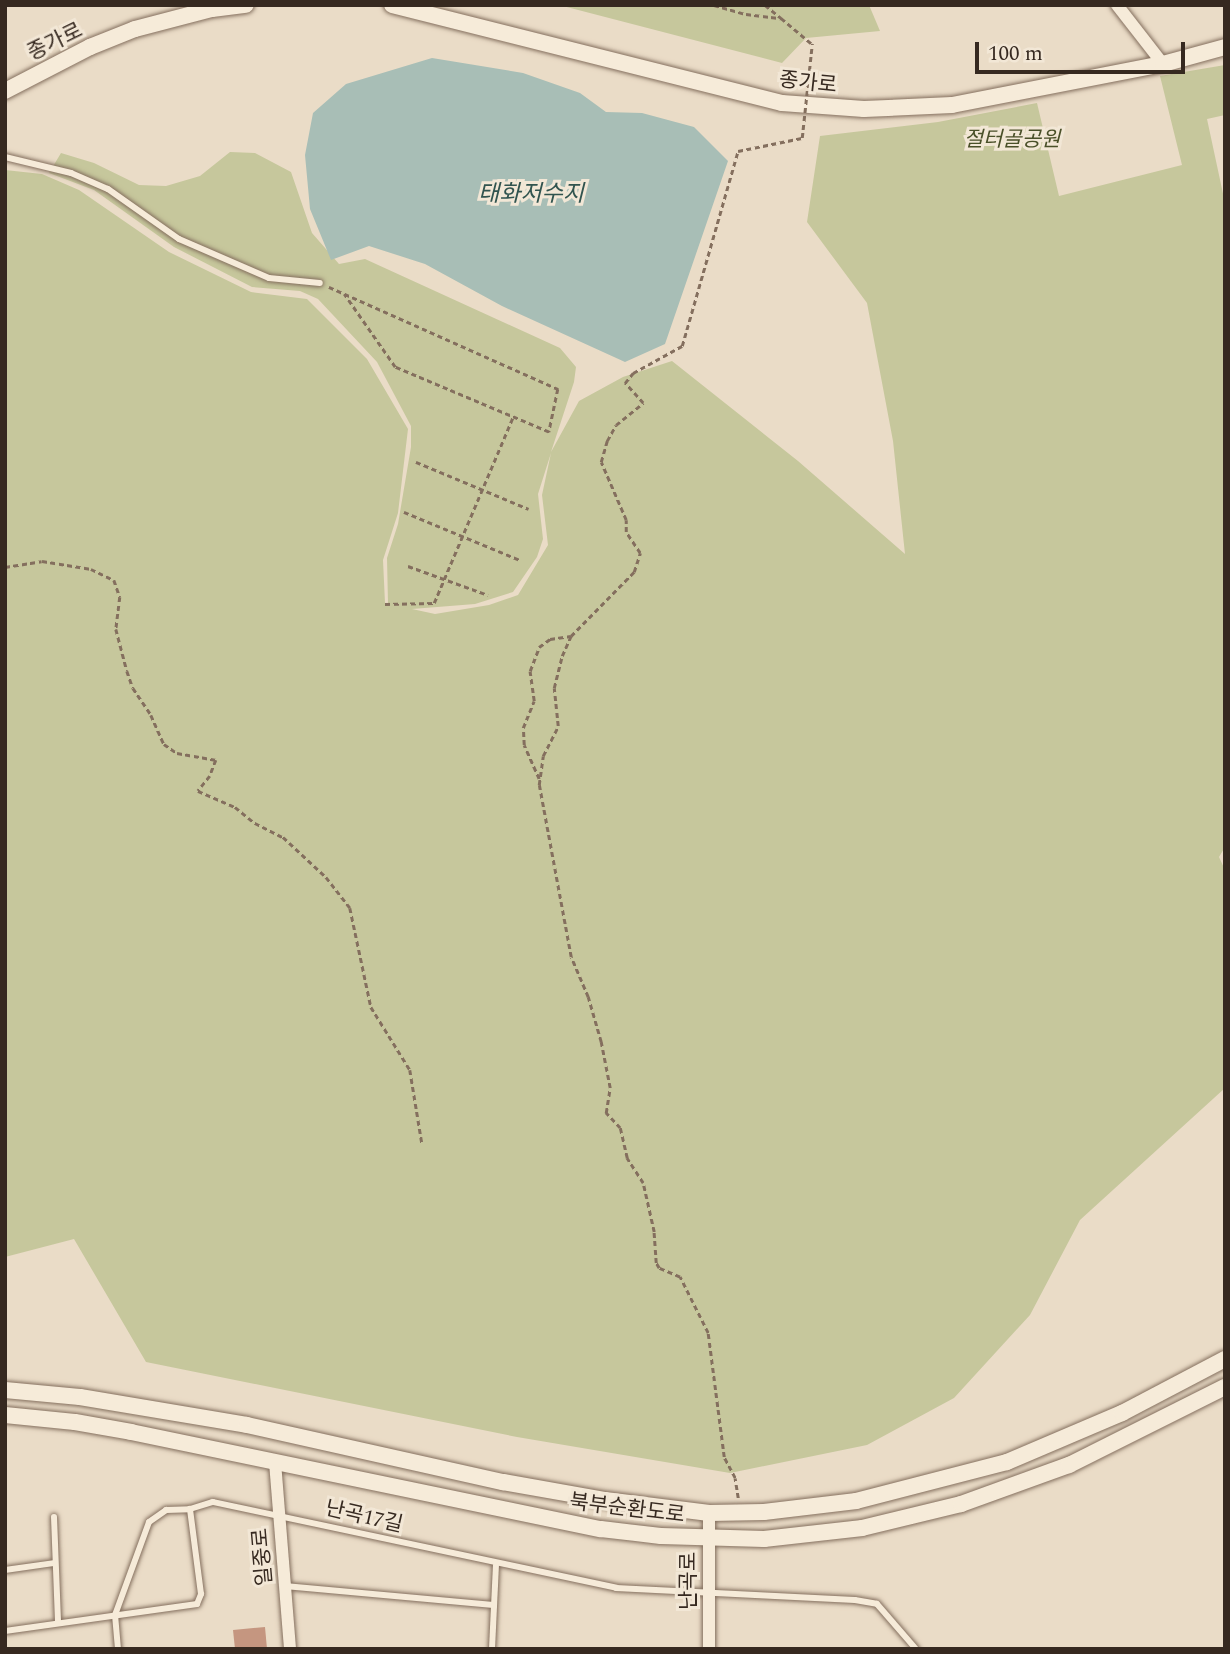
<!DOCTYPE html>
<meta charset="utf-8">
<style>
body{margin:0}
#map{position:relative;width:1230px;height:1654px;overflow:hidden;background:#eadcc7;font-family:Spectral,"Noto Sans KR",serif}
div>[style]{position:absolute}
.green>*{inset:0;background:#c6c79c}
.water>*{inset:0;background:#a8beb6}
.building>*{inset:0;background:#c59680}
.path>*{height:2.5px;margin-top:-1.25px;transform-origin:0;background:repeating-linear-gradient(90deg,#846f5e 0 5px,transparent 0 8.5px)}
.roads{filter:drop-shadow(0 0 2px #846f5e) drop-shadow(0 0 2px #846f5e)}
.lane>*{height:6px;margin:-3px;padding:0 3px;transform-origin:3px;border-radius:3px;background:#f6ebd9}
.street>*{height:12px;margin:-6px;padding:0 6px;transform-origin:6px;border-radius:6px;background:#f6ebd9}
.secondary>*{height:16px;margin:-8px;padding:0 8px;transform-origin:8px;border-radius:8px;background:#f6ebd9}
.path-bridge>*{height:2.5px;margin-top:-1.25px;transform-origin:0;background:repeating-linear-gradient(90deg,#846f5e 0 5px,transparent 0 8.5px)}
span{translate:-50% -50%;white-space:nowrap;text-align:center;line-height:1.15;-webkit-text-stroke:6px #f2e7d6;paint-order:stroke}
.street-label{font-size:21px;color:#362920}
.park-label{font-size:21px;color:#4a5029;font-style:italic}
.water-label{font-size:23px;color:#31544f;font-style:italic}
.frame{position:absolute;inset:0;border:7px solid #362920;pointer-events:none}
.scale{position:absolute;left:975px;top:42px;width:210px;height:32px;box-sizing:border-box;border:4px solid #362920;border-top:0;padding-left:9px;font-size:21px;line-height:24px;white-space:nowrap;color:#362920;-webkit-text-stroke:5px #f2e7d6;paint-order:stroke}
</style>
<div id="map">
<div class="green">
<i style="clip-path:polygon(559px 5px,869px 5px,880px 31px,806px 38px,782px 63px)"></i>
<i style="clip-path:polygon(evenodd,1225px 65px,1225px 115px,1207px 119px,1225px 203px,1225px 847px,1219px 857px,1225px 870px,1225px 1088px,1080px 1220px,1030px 1315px,954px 1398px,867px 1445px,730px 1473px,517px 1437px,146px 1362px,74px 1239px,5px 1257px,5px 170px,42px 174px,79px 190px,169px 252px,251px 292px,307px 299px,367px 359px,408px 429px,398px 513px,383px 560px,385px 603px,388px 604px,387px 558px,398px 524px,411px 447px,411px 426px,377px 362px,318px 299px,300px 291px,252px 287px,174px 247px,94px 190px,49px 173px,61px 153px,94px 163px,139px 185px,166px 186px,200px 176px,230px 152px,255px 153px,291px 172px,312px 233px,339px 264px,365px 259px,560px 348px,576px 367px,574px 382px,551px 452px,579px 401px,623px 377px,672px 361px,798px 461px,905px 554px,893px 441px,867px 303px,807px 222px,820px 136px,938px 122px,1037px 103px,1059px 196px,1182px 165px,1160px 76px,1225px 65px,551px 453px,542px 495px,548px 545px,518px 595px,489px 605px,435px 614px,412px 609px,475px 604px,513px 592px,537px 557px,543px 539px,538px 494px,551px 453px)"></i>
</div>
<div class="water">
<i style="clip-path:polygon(432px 58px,523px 73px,580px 93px,606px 112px,642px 113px,694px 127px,728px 161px,665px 344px,625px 362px,502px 306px,425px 264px,369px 246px,331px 260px,310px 209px,305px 155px,313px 113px,346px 84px)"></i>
</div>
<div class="building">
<i style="clip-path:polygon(265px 1627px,267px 1649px,235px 1649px,233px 1630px)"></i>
</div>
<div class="path">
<i style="left:714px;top:5px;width:33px;rotate:16deg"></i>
<i style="left:746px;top:14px;width:35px;rotate:7deg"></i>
<i style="left:781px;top:18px;width:40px;rotate:40deg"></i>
<i style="left:765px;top:5px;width:21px;rotate:39deg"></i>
<i style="left:329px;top:287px;width:251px;rotate:24deg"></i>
<i style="left:558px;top:389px;width:44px;rotate:101.8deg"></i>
<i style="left:549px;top:432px;width:167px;rotate:-157.1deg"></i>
<i style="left:395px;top:367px;width:89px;rotate:-124.9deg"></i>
<i style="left:416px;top:462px;width:122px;rotate:22.6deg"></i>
<i style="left:404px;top:512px;width:126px;rotate:22.5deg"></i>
<i style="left:408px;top:566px;width:85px;rotate:19.9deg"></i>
<i style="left:5px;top:567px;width:37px;rotate:-9deg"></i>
<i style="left:42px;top:561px;width:50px;rotate:9.3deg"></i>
<i style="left:91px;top:569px;width:25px;rotate:26deg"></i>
<i style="left:114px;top:580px;width:18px;rotate:71deg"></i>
<i style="left:120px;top:597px;width:32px;rotate:97deg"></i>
<i style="left:116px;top:629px;width:43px;rotate:75.3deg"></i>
<i style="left:127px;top:671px;width:18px;rotate:71deg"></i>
<i style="left:133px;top:688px;width:32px;rotate:56deg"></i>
<i style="left:151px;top:715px;width:32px;rotate:66deg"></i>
<i style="left:164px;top:744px;width:16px;rotate:35deg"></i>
<i style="left:177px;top:753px;width:40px;rotate:10deg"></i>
<i style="left:216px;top:760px;width:17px;rotate:111deg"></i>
<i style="left:210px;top:776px;width:19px;rotate:129deg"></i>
<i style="left:198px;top:791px;width:40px;rotate:23.4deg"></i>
<i style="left:235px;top:807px;width:26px;rotate:39deg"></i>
<i style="left:255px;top:823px;width:31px;rotate:27deg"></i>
<i style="left:283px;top:837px;width:59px;rotate:42.9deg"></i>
<i style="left:326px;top:877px;width:39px;rotate:52deg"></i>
<i style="left:350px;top:908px;width:101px;rotate:78deg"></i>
<i style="left:371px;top:1007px;width:74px;rotate:58.2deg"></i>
<i style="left:410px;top:1070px;width:74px;rotate:80.7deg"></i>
<i style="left:385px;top:604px;width:49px;rotate:-1.2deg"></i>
<i style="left:434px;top:603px;width:202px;rotate:-67deg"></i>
<i style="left:539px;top:779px;width:37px;rotate:-114deg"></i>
<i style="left:524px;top:745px;width:17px;rotate:-93deg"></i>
<i style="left:523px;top:728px;width:29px;rotate:-68deg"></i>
<i style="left:534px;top:701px;width:30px;rotate:-98deg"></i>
<i style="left:530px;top:671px;width:26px;rotate:-69deg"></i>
<i style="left:539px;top:647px;width:14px;rotate:-36deg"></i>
<i style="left:550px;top:639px;width:21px;rotate:-8deg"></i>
<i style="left:738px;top:1498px;width:20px;rotate:-99deg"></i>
<i style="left:735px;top:1478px;width:24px;rotate:-118deg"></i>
<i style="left:724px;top:1457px;width:125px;rotate:-97.4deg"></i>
<i style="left:708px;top:1333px;width:63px;rotate:-116.6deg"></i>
<i style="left:680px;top:1277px;width:23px;rotate:-157deg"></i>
<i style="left:659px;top:1268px;width:6px;rotate:-121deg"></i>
<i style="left:656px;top:1263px;width:31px;rotate:-94deg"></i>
<i style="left:654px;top:1232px;width:50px;rotate:-102.7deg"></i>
<i style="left:643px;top:1183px;width:30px;rotate:-123deg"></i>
<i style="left:627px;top:1158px;width:31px;rotate:-103deg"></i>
<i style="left:620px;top:1128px;width:21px;rotate:-133deg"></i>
<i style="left:606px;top:1113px;width:25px;rotate:-81deg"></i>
<i style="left:610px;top:1088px;width:47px;rotate:-101.1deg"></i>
<i style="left:601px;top:1042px;width:47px;rotate:-106.1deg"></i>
<i style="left:588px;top:997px;width:43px;rotate:-113deg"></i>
<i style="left:571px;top:957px;width:175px;rotate:-100.5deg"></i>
<i style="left:539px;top:785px;width:29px;rotate:-82deg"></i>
<i style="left:543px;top:756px;width:34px;rotate:-63deg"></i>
<i style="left:558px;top:726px;width:38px;rotate:-96deg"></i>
<i style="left:554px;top:688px;width:33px;rotate:-76deg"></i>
<i style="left:562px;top:656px;width:22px;rotate:-66deg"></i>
<i style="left:571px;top:636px;width:90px;rotate:-45.5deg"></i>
<i style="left:634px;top:572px;width:20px;rotate:-72deg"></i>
<i style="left:640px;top:553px;width:25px;rotate:-124deg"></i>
<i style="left:626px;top:532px;width:12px;rotate:-90deg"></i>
<i style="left:626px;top:520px;width:63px;rotate:-113.3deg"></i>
<i style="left:601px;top:462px;width:22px;rotate:-74deg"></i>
<i style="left:607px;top:441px;width:18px;rotate:-61deg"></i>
<i style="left:616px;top:425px;width:35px;rotate:-39deg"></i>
<i style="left:643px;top:403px;width:27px;rotate:-132deg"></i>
<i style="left:625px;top:383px;width:13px;rotate:-51deg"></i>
<i style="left:633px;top:373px;width:56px;rotate:-28.9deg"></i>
<i style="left:682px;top:346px;width:203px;rotate:-74deg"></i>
<i style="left:738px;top:151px;width:65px;rotate:-11.5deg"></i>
</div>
<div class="roads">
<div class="lane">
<i style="left:5px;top:157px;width:68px;rotate:13.6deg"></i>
<i style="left:71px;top:173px;width:40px;rotate:23.4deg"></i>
<i style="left:108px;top:189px;width:87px;rotate:35.2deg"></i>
<i style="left:179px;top:239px;width:98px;rotate:23.4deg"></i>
<i style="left:269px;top:278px;width:51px;rotate:5.6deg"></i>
<i style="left:54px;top:1517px;width:106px;rotate:87.8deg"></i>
<i style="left:5px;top:1570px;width:49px;rotate:-8.1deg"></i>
<i style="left:285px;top:1586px;width:209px;rotate:5.2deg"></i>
<i style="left:5px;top:1631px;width:194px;rotate:-8deg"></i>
<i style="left:197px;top:1604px;width:11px;rotate:-68deg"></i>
<i style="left:201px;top:1594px;width:86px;rotate:-97.4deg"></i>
<i style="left:118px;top:1649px;width:34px;rotate:-95deg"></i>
<i style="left:115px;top:1615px;width:99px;rotate:-69.9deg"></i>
<i style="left:149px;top:1522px;width:21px;rotate:-35deg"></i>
<i style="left:166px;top:1510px;width:24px;rotate:-2deg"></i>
<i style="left:190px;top:1509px;width:24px;rotate:-17deg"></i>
<i style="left:213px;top:1502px;width:412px;rotate:12deg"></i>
<i style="left:616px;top:1588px;width:239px;rotate:2.9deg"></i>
<i style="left:855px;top:1600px;width:22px;rotate:10deg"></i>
<i style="left:877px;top:1604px;width:60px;rotate:49.1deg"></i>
<i style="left:492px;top:1649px;width:84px;rotate:-87.3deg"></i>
</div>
<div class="street">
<i style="left:1117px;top:5px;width:75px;rotate:52.1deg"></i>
<i style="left:275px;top:1462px;width:188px;rotate:85.4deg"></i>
<i style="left:709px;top:1649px;width:136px;rotate:-90deg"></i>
</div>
<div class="secondary">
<i style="left:392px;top:5px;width:402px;rotate:14.1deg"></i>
<i style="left:782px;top:103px;width:82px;rotate:4.2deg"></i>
<i style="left:864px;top:109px;width:88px;rotate:-2.6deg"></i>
<i style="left:952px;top:105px;width:215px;rotate:-11deg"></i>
<i style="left:1163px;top:64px;width:64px;rotate:-15.3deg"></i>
<i style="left:5px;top:91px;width:96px;rotate:-27.4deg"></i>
<i style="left:90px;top:47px;width:48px;rotate:-21.8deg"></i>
<i style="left:135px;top:29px;width:80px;rotate:-14.6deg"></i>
<i style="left:212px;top:9px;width:34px;rotate:-7deg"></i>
<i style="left:5px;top:1390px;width:75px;rotate:5.3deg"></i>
<i style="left:80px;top:1397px;width:169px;rotate:9.5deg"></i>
<i style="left:247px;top:1425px;width:262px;rotate:12.6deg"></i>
<i style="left:503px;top:1482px;width:104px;rotate:10deg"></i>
<i style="left:605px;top:1500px;width:105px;rotate:7.1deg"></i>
<i style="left:709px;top:1513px;width:55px;rotate:-1deg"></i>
<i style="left:764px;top:1512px;width:93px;rotate:-6.8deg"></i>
<i style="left:856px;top:1501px;width:156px;rotate:-14.5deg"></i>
<i style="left:1007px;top:1462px;width:125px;rotate:-23.1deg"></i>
<i style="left:1122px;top:1413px;width:116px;rotate:-27.7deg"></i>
<i style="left:5px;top:1415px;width:70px;rotate:5.7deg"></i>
<i style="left:75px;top:1422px;width:57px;rotate:10.1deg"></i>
<i style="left:131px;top:1432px;width:480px;rotate:11.7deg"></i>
<i style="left:601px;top:1529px;width:60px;rotate:6.7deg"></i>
<i style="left:661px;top:1536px;width:103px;rotate:1.7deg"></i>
<i style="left:764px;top:1539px;width:99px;rotate:-6.4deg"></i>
<i style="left:862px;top:1528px;width:102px;rotate:-13.6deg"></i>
<i style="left:961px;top:1504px;width:115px;rotate:-19.9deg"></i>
<i style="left:1069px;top:1465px;width:174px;rotate:-26.6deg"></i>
</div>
</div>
<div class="path-bridge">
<i style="left:802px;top:138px;width:95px;rotate:-83.9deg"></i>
</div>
<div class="street-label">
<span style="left:55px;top:42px;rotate:-26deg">종가로</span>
<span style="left:808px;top:83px;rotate:6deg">종가로</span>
<span style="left:627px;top:1509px;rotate:7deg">북부순환도로</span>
<span style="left:364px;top:1517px;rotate:13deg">난곡17길</span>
<span style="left:263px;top:1557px;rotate:-95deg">일중로</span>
<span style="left:689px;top:1581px;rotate:-90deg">난곡로</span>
</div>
<div class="park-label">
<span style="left:1012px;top:140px">절터골공원</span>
</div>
<div class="water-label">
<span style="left:531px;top:195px">태화저수지</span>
</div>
<div class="frame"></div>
<div class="scale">100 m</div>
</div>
